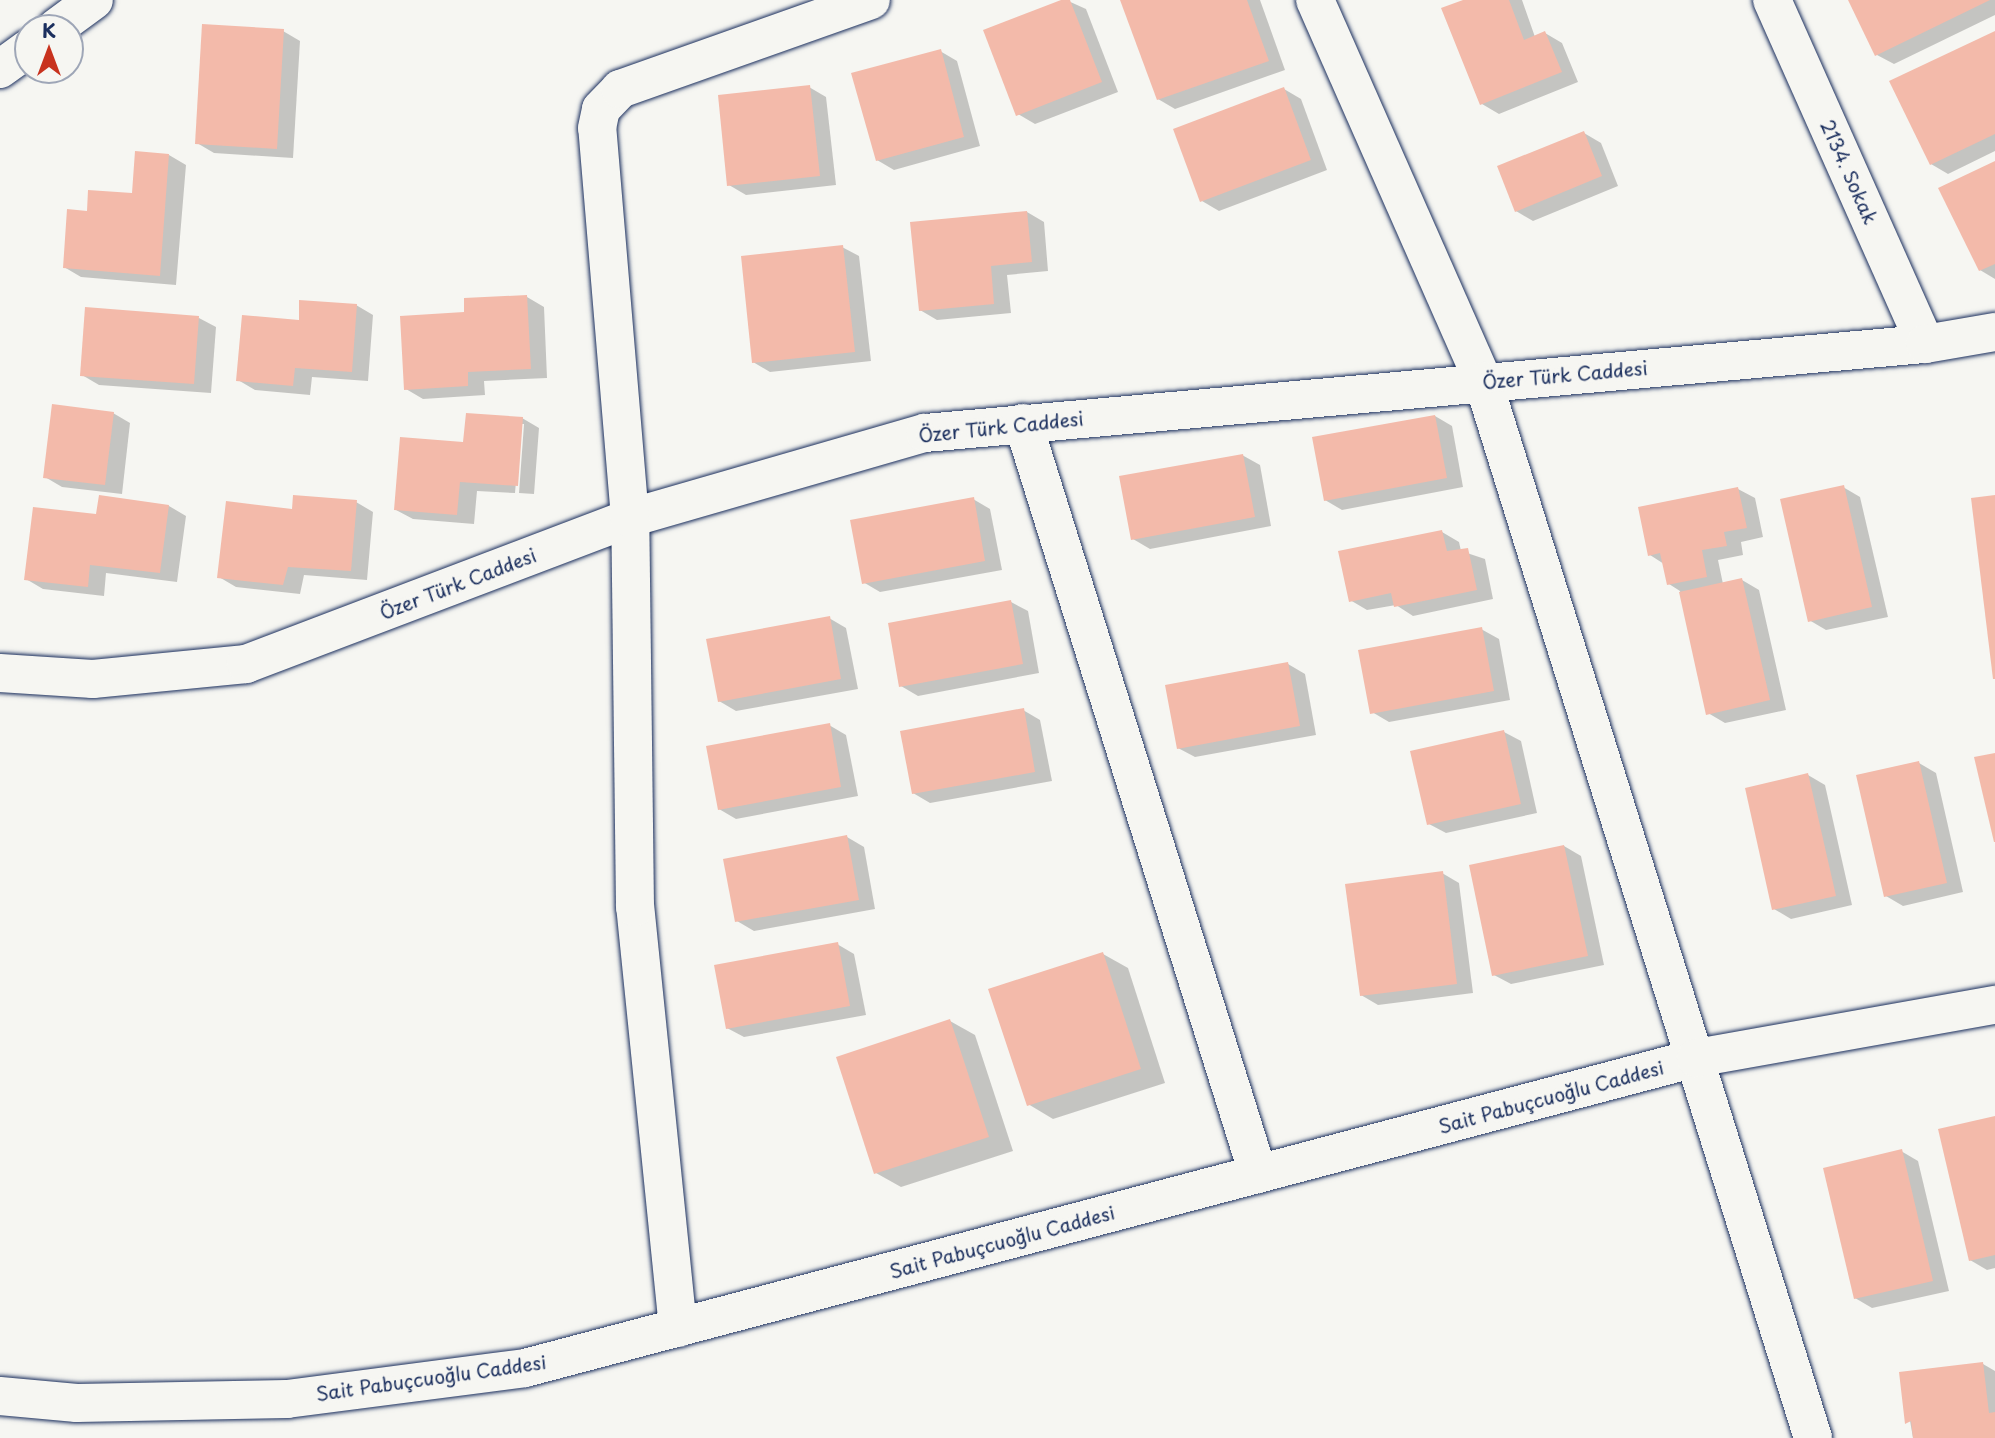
<!DOCTYPE html>
<meta charset="utf-8">
<style>
body{margin:0}
#map{position:relative;width:1995px;height:1438px;overflow:hidden;background:#f6f6f2;font-family:"Playpen Sans",sans-serif}
div>[style]{position:absolute}
.shadow>*{inset:0;background:#0003}
.building>*{inset:0;background:#f3baaa}
.roads{filter:drop-shadow(0 0 2px #1b2f5e) drop-shadow(0 0 2px #1b2f5e)}
.street>*{height:38px;margin:-19px;padding:0 19px;transform-origin:19px;border-radius:19px;background:#f6f6f2}
.secondary>*{height:38px;margin:-19px;padding:0 19px;transform-origin:19px;border-radius:19px;background:#f6f6f2}
span{translate:-50% -50%;white-space:nowrap;text-align:center;line-height:1.15;-webkit-text-stroke:7px #f6f6f2;paint-order:stroke}
.street-label{font-size:19px;color:#1b2f5e}
.north{position:absolute;left:14px;top:14px;width:70px;height:70px;box-sizing:border-box;background:#f6f6f2;border:2px solid #9ea6b7;border-radius:50%;rotate:0deg;font-size:19px;font-weight:700;line-height:28px;text-align:center;color:#1b2f5e}
.north::after{content:'';display:block;margin:auto;width:24px;height:32px;background:#c8321e;clip-path:polygon(50% 0,100% 100%,50% 72%,0 100%)}
</style>
<div id="map">
<div class="shadow">
<i style="clip-path:polygon(1066px 0,1086px 9px,1118px 92px,1035px 124px,1018px 114px)"></i>
<i style="clip-path:polygon(1122px 0,1260px 0,1285px 70px,1175px 109px,1158px 99px)"></i>
<i style="clip-path:polygon(1468px 0,1522px 0,1535px 37px,1545px 33px,1562px 43px,1578px 82px,1499px 114px,1482px 104px)"></i>
<i style="clip-path:polygon(1850px 0,1995px 0,1995px 15px,1894px 64px,1877px 55px)"></i>
<i style="clip-path:polygon(283px 31px,300px 41px,293px 158px,214px 153px,197px 143px)"></i>
<i style="clip-path:polygon(1995px 33px,1995px 151px,1948px 174px,1931px 164px)"></i>
<i style="clip-path:polygon(940px 51px,957px 61px,980px 146px,894px 170px,877px 160px)"></i>
<i style="clip-path:polygon(809px 87px,826px 97px,836px 185px,746px 195px,729px 185px)"></i>
<i style="clip-path:polygon(1284px 89px,1301px 99px,1327px 170px,1219px 211px,1202px 201px)"></i>
<i style="clip-path:polygon(1584px 133px,1601px 143px,1618px 186px,1533px 221px,1516px 211px)"></i>
<i style="clip-path:polygon(169px 155px,186px 165px,176px 285px,81px 277px,64px 267px,88px 212px,133px 195px)"></i>
<i style="clip-path:polygon(1995px 163px,1995px 279px,1980px 270px)"></i>
<i style="clip-path:polygon(1027px 212px,1044px 222px,1048px 271px,1007px 275px,1011px 313px,937px 320px,920px 310px)"></i>
<i style="clip-path:polygon(842px 247px,859px 256px,871px 361px,770px 372px,753px 362px)"></i>
<i style="clip-path:polygon(527px 297px,544px 307px,547px 378px,484px 381px,485px 395px,423px 399px,406px 389px,466px 314px)"></i>
<i style="clip-path:polygon(356px 305px,373px 315px,368px 381px,312px 377px,310px 395px,255px 390px,238px 380px,300px 322px)"></i>
<i style="clip-path:polygon(199px 318px,216px 327px,211px 393px,99px 385px,82px 375px)"></i>
<i style="clip-path:polygon(113px 413px,130px 423px,122px 494px,62px 487px,45px 477px)"></i>
<i style="clip-path:polygon(1435px 416px,1452px 426px,1463px 487px,1342px 510px,1325px 500px)"></i>
<i style="clip-path:polygon(522px 418px,539px 428px,534px 494px,519px 493px,524px 424px,521px 424px,515px 493px,477px 491px,474px 524px,413px 519px,396px 510px,465px 444px)"></i>
<i style="clip-path:polygon(1242px 455px,1260px 465px,1271px 526px,1150px 549px,1133px 539px)"></i>
<i style="clip-path:polygon(1843px 487px,1860px 497px,1888px 617px,1826px 630px,1809px 620px)"></i>
<i style="clip-path:polygon(1738px 489px,1755px 498px,1763px 537px,1741px 542px,1743px 555px,1718px 560px,1723px 584px,1742px 580px,1759px 590px,1786px 710px,1725px 723px,1708px 713px,1680px 591px,1669px 584px,1664px 564px,1650px 555px)"></i>
<i style="clip-path:polygon(973px 499px,990px 509px,1002px 570px,880px 592px,863px 582px)"></i>
<i style="clip-path:polygon(356px 502px,373px 512px,367px 580px,304px 575px,300px 594px,236px 587px,219px 577px,294px 511px)"></i>
<i style="clip-path:polygon(169px 506px,186px 516px,177px 582px,106px 573px,104px 596px,43px 589px,26px 579px,97px 516px)"></i>
<i style="clip-path:polygon(1442px 532px,1459px 542px,1461px 551px,1485px 559px,1493px 599px,1413px 616px,1396px 605px,1367px 610px,1350px 600px)"></i>
<i style="clip-path:polygon(1011px 602px,1028px 611px,1039px 673px,918px 696px,901px 686px)"></i>
<i style="clip-path:polygon(829px 618px,846px 628px,858px 689px,736px 711px,719px 701px)"></i>
<i style="clip-path:polygon(1481px 629px,1499px 639px,1510px 700px,1389px 722px,1372px 712px)"></i>
<i style="clip-path:polygon(1288px 664px,1305px 674px,1316px 735px,1195px 757px,1178px 748px)"></i>
<i style="clip-path:polygon(1023px 710px,1040px 720px,1052px 781px,930px 803px,913px 793px)"></i>
<i style="clip-path:polygon(829px 725px,846px 735px,858px 796px,736px 819px,719px 809px)"></i>
<i style="clip-path:polygon(1504px 732px,1521px 741px,1537px 813px,1446px 833px,1429px 824px)"></i>
<i style="clip-path:polygon(1919px 763px,1936px 773px,1963px 892px,1903px 906px,1886px 896px)"></i>
<i style="clip-path:polygon(1808px 775px,1825px 785px,1852px 905px,1791px 919px,1774px 909px)"></i>
<i style="clip-path:polygon(847px 837px,864px 847px,875px 909px,754px 931px,737px 921px)"></i>
<i style="clip-path:polygon(1564px 846px,1581px 856px,1604px 965px,1511px 984px,1494px 975px)"></i>
<i style="clip-path:polygon(1442px 873px,1459px 883px,1473px 993px,1378px 1005px,1361px 995px)"></i>
<i style="clip-path:polygon(837px 944px,854px 954px,866px 1015px,744px 1037px,727px 1028px)"></i>
<i style="clip-path:polygon(1103px 954px,1128px 968px,1165px 1083px,1053px 1119px,1028px 1104px)"></i>
<i style="clip-path:polygon(950px 1021px,975px 1035px,1013px 1151px,901px 1187px,876px 1173px)"></i>
<i style="clip-path:polygon(1995px 1118px,1995px 1268px,1987px 1270px,1970px 1260px)"></i>
<i style="clip-path:polygon(1901px 1151px,1918px 1161px,1949px 1291px,1872px 1308px,1855px 1298px)"></i>
<i style="clip-path:polygon(1983px 1364px,1995px 1371px,1995px 1438px,1913px 1438px,1902px 1374px)"></i>
</div>
<div class="building">
<i style="clip-path:polygon(1061px 0,1070px 0,1102px 82px,1016px 116px,983px 30px)"></i>
<i style="clip-path:polygon(1120px 0,1247px 0,1269px 61px,1157px 100px)"></i>
<i style="clip-path:polygon(1463px 0,1509px 0,1524px 40px,1545px 31px,1562px 72px,1480px 105px,1441px 8px)"></i>
<i style="clip-path:polygon(1848px 0,1990px 0,1875px 56px)"></i>
<i style="clip-path:polygon(202px 24px,284px 29px,277px 149px,195px 144px)"></i>
<i style="clip-path:polygon(1995px 31px,1995px 134px,1930px 165px,1889px 81px)"></i>
<i style="clip-path:polygon(941px 49px,964px 137px,876px 161px,851px 73px)"></i>
<i style="clip-path:polygon(810px 85px,820px 176px,727px 186px,718px 95px)"></i>
<i style="clip-path:polygon(1284px 87px,1311px 160px,1200px 202px,1173px 129px)"></i>
<i style="clip-path:polygon(1584px 131px,1602px 176px,1515px 212px,1497px 166px)"></i>
<i style="clip-path:polygon(135px 151px,169px 154px,160px 276px,63px 268px,67px 209px,87px 211px,88px 190px,132px 193px)"></i>
<i style="clip-path:polygon(1995px 161px,1995px 264px,1979px 271px,1938px 188px)"></i>
<i style="clip-path:polygon(1027px 211px,1032px 262px,991px 266px,994px 304px,919px 311px,910px 222px)"></i>
<i style="clip-path:polygon(843px 245px,855px 352px,752px 363px,741px 256px)"></i>
<i style="clip-path:polygon(527px 295px,531px 369px,468px 372px,468px 386px,404px 390px,400px 316px,464px 312px,464px 298px)"></i>
<i style="clip-path:polygon(299px 300px,357px 304px,352px 372px,295px 368px,293px 386px,236px 381px,242px 315px,299px 320px)"></i>
<i style="clip-path:polygon(85px 307px,199px 316px,194px 384px,80px 376px)"></i>
<i style="clip-path:polygon(52px 404px,114px 412px,105px 485px,43px 478px)"></i>
<i style="clip-path:polygon(466px 413px,523px 417px,518px 486px,460px 482px,457px 515px,394px 510px,400px 437px,463px 442px)"></i>
<i style="clip-path:polygon(1435px 415px,1447px 478px,1324px 501px,1312px 437px)"></i>
<i style="clip-path:polygon(1243px 454px,1255px 517px,1131px 540px,1119px 476px)"></i>
<i style="clip-path:polygon(1844px 485px,1872px 607px,1808px 622px,1780px 499px)"></i>
<i style="clip-path:polygon(1738px 487px,1747px 528px,1724px 532px,1727px 546px,1702px 550px,1707px 577px,1667px 585px,1660px 553px,1648px 556px,1638px 507px)"></i>
<i style="clip-path:polygon(99px 495px,169px 505px,160px 573px,90px 565px,88px 587px,24px 580px,33px 507px,96px 514px)"></i>
<i style="clip-path:polygon(293px 495px,357px 500px,351px 571px,288px 567px,283px 585px,217px 578px,226px 501px,292px 509px)"></i>
<i style="clip-path:polygon(1995px 495px,1995px 679px,1993px 679px,1971px 498px)"></i>
<i style="clip-path:polygon(974px 497px,985px 561px,862px 584px,850px 520px)"></i>
<i style="clip-path:polygon(1442px 530px,1447px 551px,1468px 548px,1477px 590px,1394px 607px,1391px 593px,1349px 602px,1338px 551px)"></i>
<i style="clip-path:polygon(1742px 578px,1770px 700px,1706px 715px,1679px 592px)"></i>
<i style="clip-path:polygon(1011px 600px,1023px 664px,899px 687px,888px 623px)"></i>
<i style="clip-path:polygon(830px 616px,841px 679px,718px 702px,706px 639px)"></i>
<i style="clip-path:polygon(1482px 627px,1494px 691px,1370px 714px,1358px 650px)"></i>
<i style="clip-path:polygon(1288px 662px,1300px 726px,1177px 749px,1165px 685px)"></i>
<i style="clip-path:polygon(1024px 708px,1035px 772px,912px 794px,900px 731px)"></i>
<i style="clip-path:polygon(830px 723px,841px 787px,718px 810px,706px 746px)"></i>
<i style="clip-path:polygon(1504px 730px,1521px 804px,1427px 825px,1410px 751px)"></i>
<i style="clip-path:polygon(1995px 753px,1995px 842px,1994px 842px,1974px 757px)"></i>
<i style="clip-path:polygon(1919px 761px,1947px 883px,1884px 897px,1856px 775px)"></i>
<i style="clip-path:polygon(1808px 773px,1836px 896px,1772px 910px,1745px 788px)"></i>
<i style="clip-path:polygon(847px 835px,859px 900px,735px 922px,723px 859px)"></i>
<i style="clip-path:polygon(1564px 845px,1588px 956px,1492px 976px,1469px 865px)"></i>
<i style="clip-path:polygon(1443px 871px,1457px 984px,1360px 996px,1345px 884px)"></i>
<i style="clip-path:polygon(838px 942px,850px 1006px,726px 1029px,714px 965px)"></i>
<i style="clip-path:polygon(1103px 952px,1141px 1069px,1027px 1106px,988px 989px)"></i>
<i style="clip-path:polygon(950px 1019px,989px 1137px,874px 1174px,836px 1057px)"></i>
<i style="clip-path:polygon(1995px 1116px,1995px 1255px,1969px 1261px,1938px 1129px)"></i>
<i style="clip-path:polygon(1902px 1149px,1933px 1281px,1854px 1299px,1823px 1168px)"></i>
<i style="clip-path:polygon(1983px 1362px,1989px 1413px,1995px 1412px,1995px 1438px,1913px 1438px,1911px 1421px,1905px 1424px,1899px 1372px)"></i>
</div>
<div class="roads">
<div class="street">
<i style="left:1315px;top:0;width:416px;rotate:66.2deg"></i>
<i style="left:1483px;top:381px;width:1107px;rotate:72.66deg"></i>
<i style="left:1772px;top:0;width:376px;rotate:66deg"></i>
<i style="left:1023px;top:423px;width:787px;rotate:72.62deg"></i>
<i style="left:0;top:673px;width:93px;rotate:3.7deg"></i>
<i style="left:93px;top:679px;width:154px;rotate:-5.6deg"></i>
<i style="left:246px;top:664px;width:411px;rotate:-20.8deg"></i>
<i style="left:630px;top:518px;width:307px;rotate:-16.1deg"></i>
<i style="left:925px;top:433px;width:1004px;rotate:-5.09deg"></i>
<i style="left:1925px;top:344px;width:71px;rotate:-9.7deg"></i>
<i style="left:678px;top:1328px;width:423px;rotate:-95.8deg"></i>
<i style="left:635px;top:907px;width:389px;rotate:-90.7deg"></i>
<i style="left:630px;top:518px;width:391px;rotate:-94.8deg"></i>
<i style="left:597px;top:128px;width:19px;rotate:-78deg"></i>
<i style="left:601px;top:109px;width:28px;rotate:-46deg"></i>
<i style="left:620px;top:89px;width:266px;rotate:-19.5deg"></i>
<i style="left:0;top:1396px;width:77px;rotate:5.2deg"></i>
<i style="left:77px;top:1403px;width:210px;rotate:-1.1deg"></i>
<i style="left:287px;top:1399px;width:240px;rotate:-7.4deg"></i>
<i style="left:525px;top:1368px;width:1211px;rotate:-14.83deg"></i>
<i style="left:1696px;top:1058px;width:304px;rotate:-10.1deg"></i>
</div>
<div class="secondary">
<i style="left:56px;top:28px;width:47px;rotate:-36.4deg"></i>
<i style="left:0;top:69px;width:34px;rotate:-36deg"></i>
</div>
</div>
<div class="street-label">
<span style="left:1849px;top:172px;rotate:66deg">2134. Sokak</span>
<span style="left:1565px;top:375px;rotate:-5deg">Özer Türk Caddesi</span>
<span style="left:1001px;top:427px;rotate:-6deg">Özer Türk Caddesi</span>
<span style="left:458px;top:584px;rotate:-21deg">Özer Türk Caddesi</span>
<span style="left:1551px;top:1097px;rotate:-15deg">Sait Pabuçcuoğlu Caddesi</span>
<span style="left:1002px;top:1242px;rotate:-15deg">Sait Pabuçcuoğlu Caddesi</span>
<span style="left:431px;top:1378px;rotate:-8deg">Sait Pabuçcuoğlu Caddesi</span>
</div>
<div class="north">K</div>
</div>
